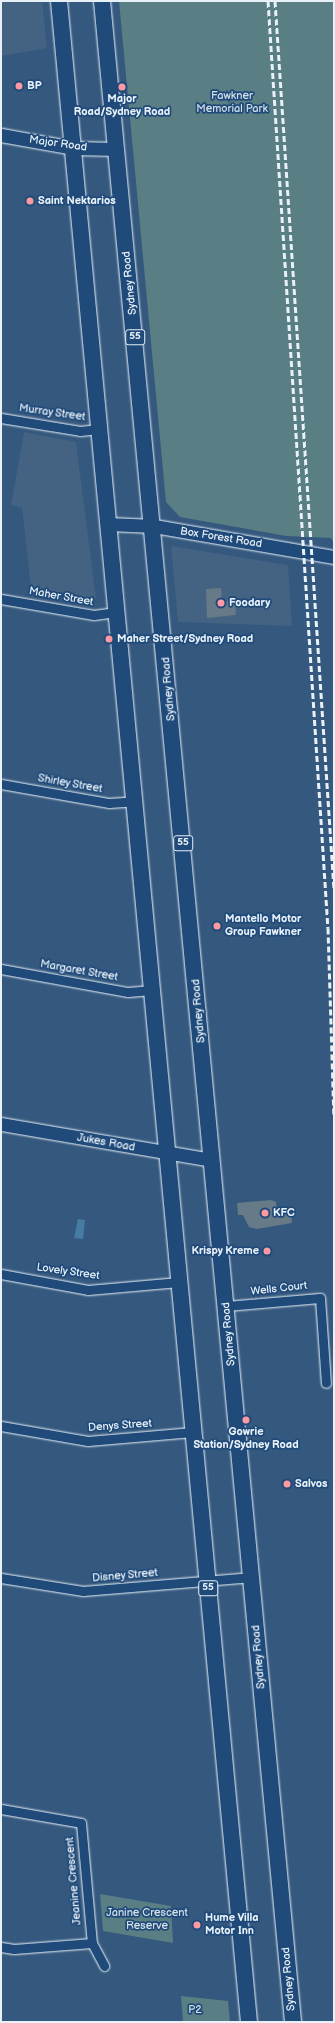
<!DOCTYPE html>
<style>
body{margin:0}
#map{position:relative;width:335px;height:2023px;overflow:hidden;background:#35587e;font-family:"Balsamiq Sans",sans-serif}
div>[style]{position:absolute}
.built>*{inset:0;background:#446281}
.green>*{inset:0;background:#597e84}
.water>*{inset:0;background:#467ca2}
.building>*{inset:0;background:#677a88}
.roads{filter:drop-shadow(0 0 1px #e8f1f8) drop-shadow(0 0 1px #e8f1f8)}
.street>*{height:9px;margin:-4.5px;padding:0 4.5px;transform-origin:4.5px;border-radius:4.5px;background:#1f4a7a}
.secondary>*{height:13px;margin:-6.5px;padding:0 6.5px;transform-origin:6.5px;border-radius:6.5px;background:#1f4a7a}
.highway>*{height:16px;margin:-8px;padding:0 8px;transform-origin:8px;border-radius:8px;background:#1f4a7a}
.rail>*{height:3px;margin-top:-1.5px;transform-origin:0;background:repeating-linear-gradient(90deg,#e8f1f8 0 6px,transparent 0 9px)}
.dots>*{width:11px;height:11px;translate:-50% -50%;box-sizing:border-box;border:2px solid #1f4a7a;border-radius:50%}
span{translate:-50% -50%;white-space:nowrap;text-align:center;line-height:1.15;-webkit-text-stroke:3.5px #1f4a7a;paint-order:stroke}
.shield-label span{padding:1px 3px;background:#1f4a7a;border:1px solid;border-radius:3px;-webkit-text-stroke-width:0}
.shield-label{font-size:10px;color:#e8f1f8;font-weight:700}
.poi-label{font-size:11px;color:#e8f1f8;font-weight:700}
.left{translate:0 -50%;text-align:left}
.right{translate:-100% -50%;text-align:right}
.park-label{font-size:11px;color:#d3e0e7}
.street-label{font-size:11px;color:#e8f1f8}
.frame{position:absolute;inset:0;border:2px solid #e8f1f8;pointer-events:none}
</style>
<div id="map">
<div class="built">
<i style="clip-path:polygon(1px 1px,42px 1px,47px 48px,1px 56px)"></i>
<i style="clip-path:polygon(24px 432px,76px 442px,96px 599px,31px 588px,22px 508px,11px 505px)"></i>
<i style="clip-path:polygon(171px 546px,288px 565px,292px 626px,178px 622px)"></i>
</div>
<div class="green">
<i style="clip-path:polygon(119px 1px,334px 1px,334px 544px,331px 538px,286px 536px,180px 517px,166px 502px)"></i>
<i style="clip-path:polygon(100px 1894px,171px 1906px,173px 1943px,103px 1931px)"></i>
<i style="clip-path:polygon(181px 1996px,228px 2001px,230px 2022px,183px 2022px)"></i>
</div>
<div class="water">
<i style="clip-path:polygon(78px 1219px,85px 1220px,83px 1239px,74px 1238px)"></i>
</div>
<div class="building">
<i style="clip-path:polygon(221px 588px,222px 602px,235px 600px,236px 615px,207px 618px,206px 589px)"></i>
<i style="clip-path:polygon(271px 1200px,276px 1202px,277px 1211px,291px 1210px,292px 1223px,257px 1229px,249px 1227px,243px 1215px,238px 1215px,237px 1203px)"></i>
</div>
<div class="roads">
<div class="street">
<i style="left:1px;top:418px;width:80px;rotate:9.3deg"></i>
<i style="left:80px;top:431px;width:19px;rotate:-6deg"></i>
<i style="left:1px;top:599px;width:94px;rotate:9.8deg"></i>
<i style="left:94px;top:615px;width:22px;rotate:-8deg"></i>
<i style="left:1px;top:784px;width:110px;rotate:10deg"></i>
<i style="left:109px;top:803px;width:26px;rotate:-4deg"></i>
<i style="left:1px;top:969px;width:129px;rotate:10.3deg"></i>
<i style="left:128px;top:992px;width:24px;rotate:-5deg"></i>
<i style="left:1px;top:1274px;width:88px;rotate:10.4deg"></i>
<i style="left:88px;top:1290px;width:91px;rotate:-5deg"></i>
<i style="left:226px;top:1306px;width:94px;rotate:-4.9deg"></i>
<i style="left:320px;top:1298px;width:85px;rotate:86deg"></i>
<i style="left:1px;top:1426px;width:88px;rotate:9.8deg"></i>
<i style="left:88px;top:1441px;width:105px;rotate:-4.9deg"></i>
<i style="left:1px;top:1578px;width:83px;rotate:9deg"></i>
<i style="left:83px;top:1591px;width:170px;rotate:-4.7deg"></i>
<i style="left:1px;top:1809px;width:81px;rotate:9.9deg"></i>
<i style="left:81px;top:1823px;width:121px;rotate:84.8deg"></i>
<i style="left:92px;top:1943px;width:26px;rotate:62deg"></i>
<i style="left:1px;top:1947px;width:13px;rotate:9deg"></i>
<i style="left:14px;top:1949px;width:78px;rotate:-4.4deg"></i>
</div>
<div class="secondary">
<i style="left:1px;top:135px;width:73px;rotate:10.2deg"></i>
<i style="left:73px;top:148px;width:43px;rotate:1.3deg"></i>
<i style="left:108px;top:524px;width:46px;rotate:2.5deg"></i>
<i style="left:154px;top:526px;width:183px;rotate:9.8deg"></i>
<i style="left:1px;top:1124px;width:214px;rotate:9.7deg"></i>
</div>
<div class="highway">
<i style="left:59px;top:1px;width:2030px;rotate:84.63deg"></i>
<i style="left:102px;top:1px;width:2030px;rotate:84.6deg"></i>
</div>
</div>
<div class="rail">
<i style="left:268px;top:1px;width:929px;rotate:86.3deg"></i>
<i style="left:328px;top:928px;width:186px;rotate:88.2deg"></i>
<i style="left:275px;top:1px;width:891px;rotate:86.2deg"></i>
</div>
<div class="dots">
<i style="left:19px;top:86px;background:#ff9aa2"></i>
<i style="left:122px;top:87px;background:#ff9aa2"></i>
<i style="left:30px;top:201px;background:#ff9aa2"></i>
<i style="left:221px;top:603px;background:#ff9aa2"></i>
<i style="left:109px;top:639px;background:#ff9aa2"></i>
<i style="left:217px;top:926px;background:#ff9aa2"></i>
<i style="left:265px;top:1213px;background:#ff9aa2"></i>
<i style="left:267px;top:1251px;background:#ff9aa2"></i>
<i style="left:246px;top:1420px;background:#ff9aa2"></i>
<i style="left:287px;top:1484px;background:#ff9aa2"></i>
<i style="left:197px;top:1925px;background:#ff9aa2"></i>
</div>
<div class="shield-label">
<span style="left:135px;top:337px">55</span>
<span style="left:183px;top:843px">55</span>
<span style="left:208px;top:1588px">55</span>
</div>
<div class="poi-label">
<span class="left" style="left:27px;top:86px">BP</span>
<span style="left:122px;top:106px">Major<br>Road/Sydney Road</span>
<span class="left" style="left:38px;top:201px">Saint Nektarios</span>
<span class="left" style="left:229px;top:603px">Foodary</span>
<span class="left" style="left:117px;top:639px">Maher Street/Sydney Road</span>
<span class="left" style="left:225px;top:926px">Mantello Motor<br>Group Fawkner</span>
<span class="left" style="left:273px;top:1213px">KFC</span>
<span class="right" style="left:259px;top:1251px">Krispy Kreme</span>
<span style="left:246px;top:1439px">Gowrie<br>Station/Sydney Road</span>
<span class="left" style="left:295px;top:1484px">Salvos</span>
<span class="left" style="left:205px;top:1925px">Hume Villa<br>Motor Inn</span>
</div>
<div class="park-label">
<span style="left:232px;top:103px">Fawkner<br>Memorial Park</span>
<span style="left:147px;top:1920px">Janine Crescent<br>Reserve</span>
<span style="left:195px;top:2010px">P2</span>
</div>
<div class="street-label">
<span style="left:58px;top:144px;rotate:8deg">Major Road</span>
<span style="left:130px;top:283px;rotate:-96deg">Sydney Road</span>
<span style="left:52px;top:413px;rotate:8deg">Murray Street</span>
<span style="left:221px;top:538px;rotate:9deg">Box Forest Road</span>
<span style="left:61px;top:597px;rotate:10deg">Maher Street</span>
<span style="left:169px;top:689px;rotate:-95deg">Sydney Road</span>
<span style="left:70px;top:784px;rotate:10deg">Shirley Street</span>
<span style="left:79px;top:971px;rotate:10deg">Margaret Street</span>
<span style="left:199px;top:1011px;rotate:-95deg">Sydney Road</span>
<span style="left:106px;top:1143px;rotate:10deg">Jukes Road</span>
<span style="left:68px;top:1272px;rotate:8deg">Lovely Street</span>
<span style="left:279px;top:1289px;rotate:-6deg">Wells Court</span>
<span style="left:229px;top:1334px;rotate:-95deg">Sydney Road</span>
<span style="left:120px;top:1426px;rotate:-4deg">Denys Street</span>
<span style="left:125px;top:1576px;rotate:-5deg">Disney Street</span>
<span style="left:259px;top:1657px;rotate:-95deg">Sydney Road</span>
<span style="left:74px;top:1881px;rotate:-95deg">Jeanine Crescent</span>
<span style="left:289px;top:1979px;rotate:-95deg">Sydney Road</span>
</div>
<div class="frame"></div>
</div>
